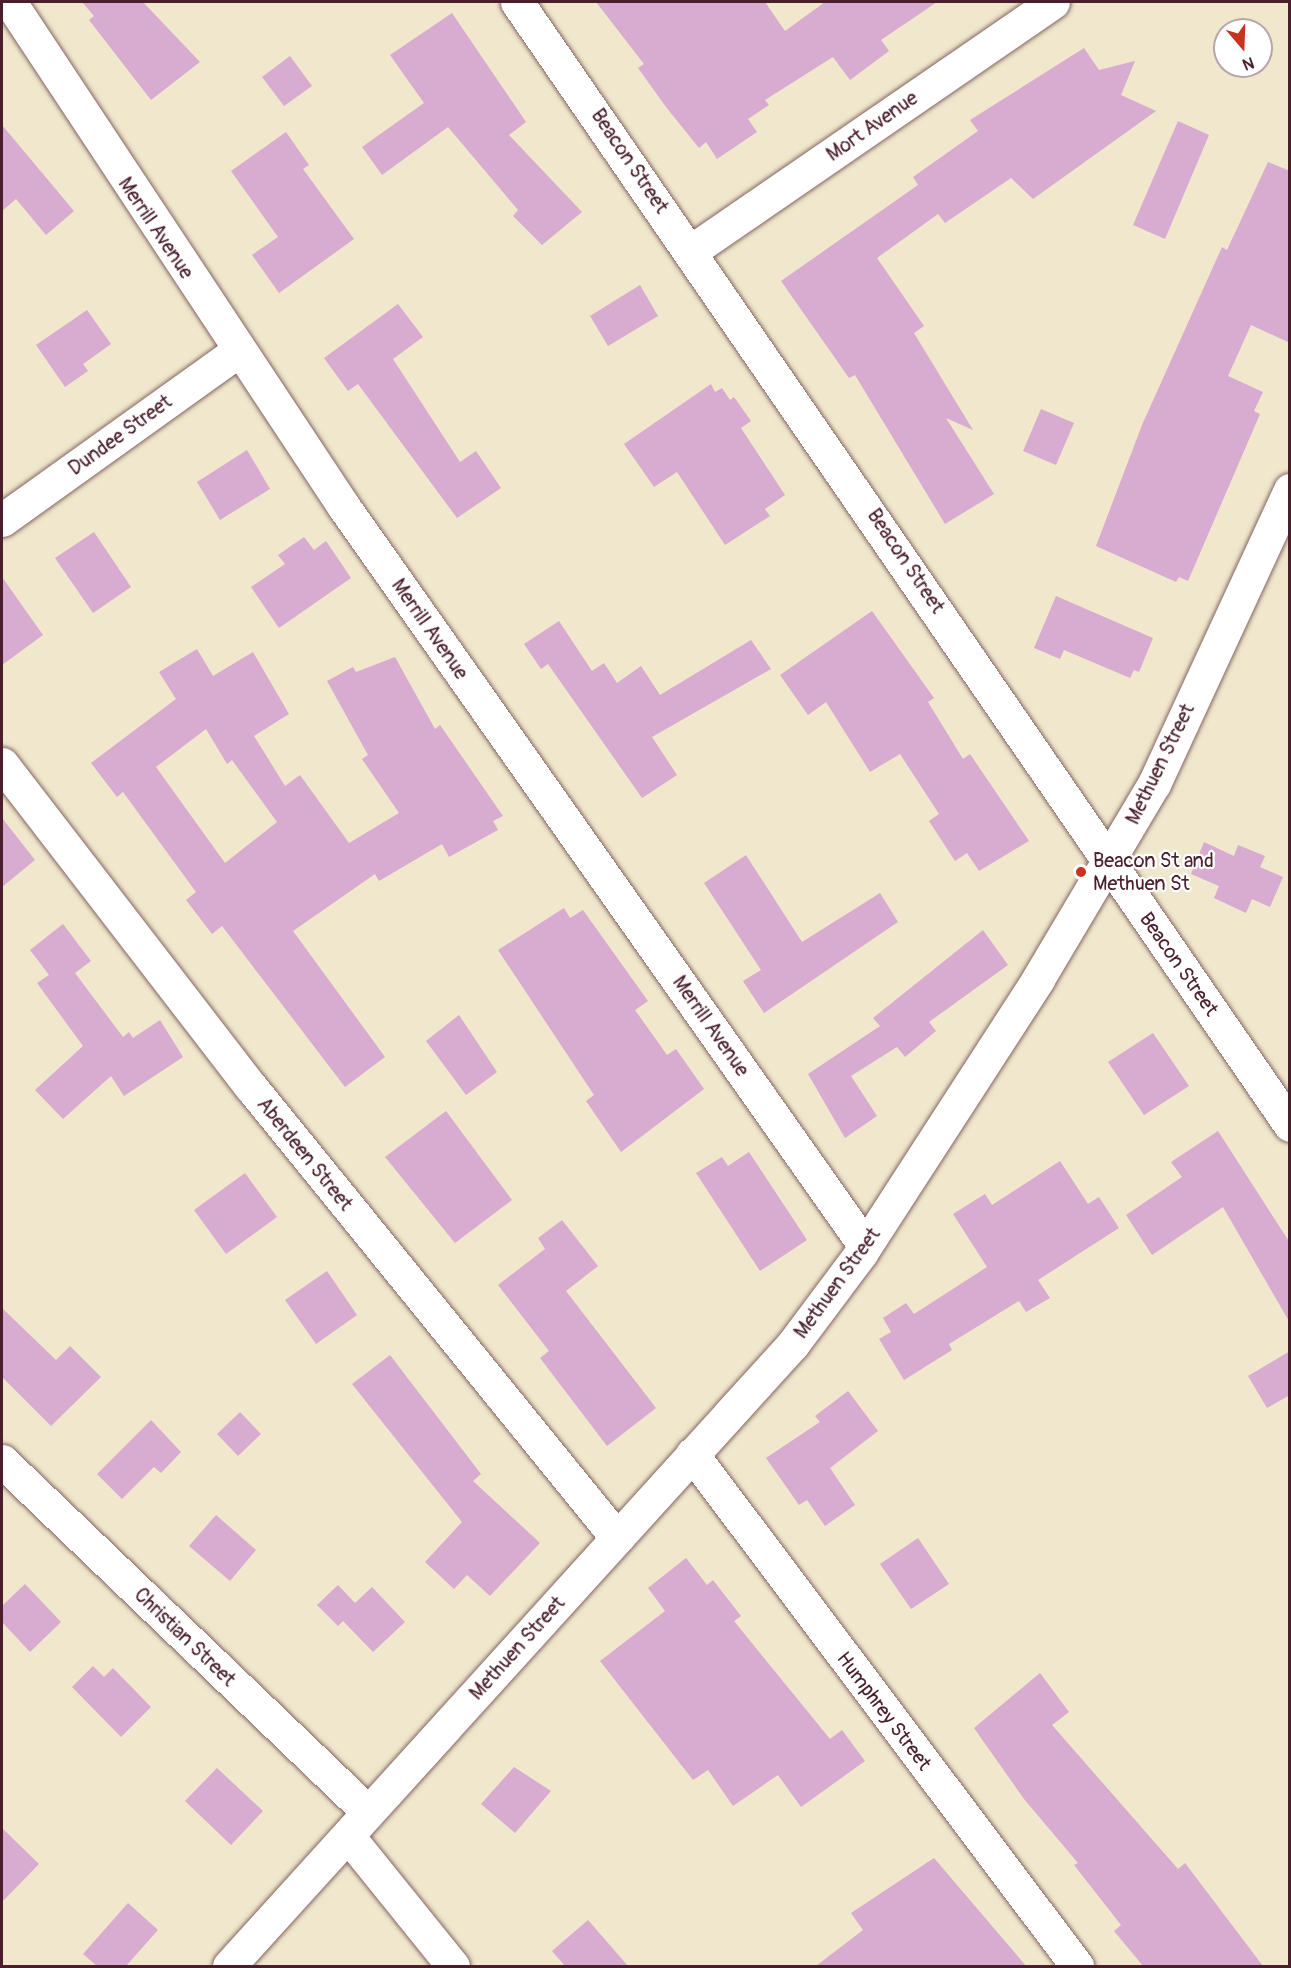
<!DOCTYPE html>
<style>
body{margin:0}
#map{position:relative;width:1291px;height:1968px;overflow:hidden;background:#f0e7cc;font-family:Pangolin,sans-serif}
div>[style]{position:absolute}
.building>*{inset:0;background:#d7acd0}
.roads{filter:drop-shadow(0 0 2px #846563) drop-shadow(0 0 2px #846563)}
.minor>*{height:33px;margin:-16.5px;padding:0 16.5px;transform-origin:16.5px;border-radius:16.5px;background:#fff}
.tertiary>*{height:33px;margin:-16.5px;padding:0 16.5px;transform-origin:16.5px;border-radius:16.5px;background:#fff}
.dots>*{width:16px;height:16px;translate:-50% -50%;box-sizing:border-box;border:3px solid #fff;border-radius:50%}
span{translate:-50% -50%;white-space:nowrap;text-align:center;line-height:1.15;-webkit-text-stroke:4.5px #fff;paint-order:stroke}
.street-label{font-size:20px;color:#4a1f2b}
.poi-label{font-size:20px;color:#4a1f2b}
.left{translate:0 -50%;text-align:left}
.frame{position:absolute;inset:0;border:3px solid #4a1f2b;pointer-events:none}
.north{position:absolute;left:1213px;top:18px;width:60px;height:60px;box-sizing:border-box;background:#fff;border:2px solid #b7a5aa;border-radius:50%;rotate:161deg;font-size:16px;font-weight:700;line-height:24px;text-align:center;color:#4a1f2b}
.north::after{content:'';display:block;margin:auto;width:21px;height:27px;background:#c8321e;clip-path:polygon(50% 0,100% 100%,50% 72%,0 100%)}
</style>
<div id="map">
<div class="building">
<i style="clip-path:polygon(82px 2px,143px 2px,200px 62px,151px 100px,89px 20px,94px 16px)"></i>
<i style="clip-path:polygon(596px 2px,765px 2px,785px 31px,825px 2px,937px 2px,881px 40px,889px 51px,850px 80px,833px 57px,765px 100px,769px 105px,748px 119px,757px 132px,717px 159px,706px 142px,699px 148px,666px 107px,638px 68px,644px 64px)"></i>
<i style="clip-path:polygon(452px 13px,526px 122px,509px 135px,582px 212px,542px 245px,513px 216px,518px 210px,448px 127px,382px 175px,362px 147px,424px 103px,390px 55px)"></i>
<i style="clip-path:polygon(1084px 48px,1099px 70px,1135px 61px,1121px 95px,1156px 111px,1033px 199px,1011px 178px,945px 223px,938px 214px,877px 258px,924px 326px,914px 333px,973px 430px,946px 418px,994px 494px,945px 524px,855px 375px,849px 378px,781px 281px,918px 185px,913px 177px,978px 131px,970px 120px)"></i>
<i style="clip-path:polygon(290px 56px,312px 86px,284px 106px,262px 77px)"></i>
<i style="clip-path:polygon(1178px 121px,1209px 135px,1165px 239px,1133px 225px)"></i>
<i style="clip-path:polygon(2px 125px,74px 211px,46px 235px,16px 199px,2px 211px)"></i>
<i style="clip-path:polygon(286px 132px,309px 165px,303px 169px,354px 239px,279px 293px,252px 255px,278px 237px,231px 171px)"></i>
<i style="clip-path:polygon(1268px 162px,1290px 171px,1290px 343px,1251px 325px,1228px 376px,1263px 392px,1254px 411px,1260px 414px,1188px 581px,1179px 577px,1176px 582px,1096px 546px,1142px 425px,1222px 247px,1227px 250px)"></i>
<i style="clip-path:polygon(640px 285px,658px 316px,608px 346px,590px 316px)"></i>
<i style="clip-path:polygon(398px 304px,423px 337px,393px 359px,460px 462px,476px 451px,501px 488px,457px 518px,358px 384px,348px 391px,324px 358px)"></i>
<i style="clip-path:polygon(87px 310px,111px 344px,83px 364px,88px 371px,65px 387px,36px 345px)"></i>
<i style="clip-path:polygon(711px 384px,715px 392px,722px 388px,730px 400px,734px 397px,751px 421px,741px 428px,785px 495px,765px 509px,770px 516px,725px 545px,677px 472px,654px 487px,624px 444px)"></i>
<i style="clip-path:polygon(1041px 409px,1074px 423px,1056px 465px,1023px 451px)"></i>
<i style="clip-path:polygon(247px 450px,270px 489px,220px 520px,197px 482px)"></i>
<i style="clip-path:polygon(94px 532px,131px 587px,93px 613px,55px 558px)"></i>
<i style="clip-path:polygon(304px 537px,314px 550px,326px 541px,351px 578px,279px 628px,251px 587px,285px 564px,278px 555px)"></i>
<i style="clip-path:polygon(2px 577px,43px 635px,2px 665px)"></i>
<i style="clip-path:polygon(1056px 596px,1153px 638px,1139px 672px,1134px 670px,1130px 678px,1064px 650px,1060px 659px,1034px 648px)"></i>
<i style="clip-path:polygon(872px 611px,934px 698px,928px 702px,963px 759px,970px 754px,1029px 841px,979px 871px,967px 853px,955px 861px,929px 821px,939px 814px,900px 754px,870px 772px,826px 702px,808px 715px,780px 675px)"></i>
<i style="clip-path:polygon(559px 621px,592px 671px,604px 663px,617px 683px,641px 666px,660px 695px,751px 640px,771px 669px,652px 737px,677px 775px,642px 798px,548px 664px,541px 669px,524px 644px)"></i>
<i style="clip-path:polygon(evenodd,197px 649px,213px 676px,253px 652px,289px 714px,254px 736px,285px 786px,300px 775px,349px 843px,399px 813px,362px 759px,368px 755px,327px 681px,353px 667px,356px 672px,395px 657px,435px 729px,440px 725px,503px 816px,493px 821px,498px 830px,449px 857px,442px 844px,379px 881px,375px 874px,293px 931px,385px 1057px,345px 1087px,222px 926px,212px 934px,186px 900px,196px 892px,123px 792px,117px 797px,91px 763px,176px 699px,159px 672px,197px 649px,206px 729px,227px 764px,232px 760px,277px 822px,225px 863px,156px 767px,206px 729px)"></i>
<i style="clip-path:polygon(2px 818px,35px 860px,2px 887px)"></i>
<i style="clip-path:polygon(1204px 842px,1234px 856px,1238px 845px,1265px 856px,1260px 867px,1283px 877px,1270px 907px,1252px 899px,1246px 913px,1214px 898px,1219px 886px,1191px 874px)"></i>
<i style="clip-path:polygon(746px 855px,802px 942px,880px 893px,898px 922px,764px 1013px,743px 981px,761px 970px,704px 883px)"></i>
<i style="clip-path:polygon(564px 908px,570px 918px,583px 910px,648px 1001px,635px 1010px,667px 1055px,676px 1049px,704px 1089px,621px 1152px,586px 1101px,594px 1095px,498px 950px)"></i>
<i style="clip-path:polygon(63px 924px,91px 961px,75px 973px,123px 1037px,129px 1032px,133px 1038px,160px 1020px,183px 1057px,124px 1096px,111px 1076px,63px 1119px,35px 1090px,83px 1046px,37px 983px,49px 975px,30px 950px)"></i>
<i style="clip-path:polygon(983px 930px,1008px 965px,929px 1022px,936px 1031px,905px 1057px,897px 1047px,851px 1076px,877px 1116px,845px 1138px,808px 1074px,880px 1026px,873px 1018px)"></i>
<i style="clip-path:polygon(459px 1015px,497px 1072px,466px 1095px,426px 1041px)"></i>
<i style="clip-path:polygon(1153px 1033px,1189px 1086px,1144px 1115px,1108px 1062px)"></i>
<i style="clip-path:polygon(446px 1111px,512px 1200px,455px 1243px,385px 1157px)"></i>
<i style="clip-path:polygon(1218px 1131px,1290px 1243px,1290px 1323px,1223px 1207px,1152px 1255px,1126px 1215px,1182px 1177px,1171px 1162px)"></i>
<i style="clip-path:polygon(749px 1152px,807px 1240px,760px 1271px,696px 1173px,722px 1157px,728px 1166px)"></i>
<i style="clip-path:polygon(1060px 1161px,1088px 1204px,1099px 1197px,1119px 1228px,1038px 1280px,1050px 1298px,1026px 1312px,1019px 1301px,949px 1344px,952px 1350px,904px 1380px,879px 1339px,891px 1332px,883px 1318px,906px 1303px,914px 1314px,987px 1267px,953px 1214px,985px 1194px,992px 1205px)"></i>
<i style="clip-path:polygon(245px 1173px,277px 1217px,226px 1254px,194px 1210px)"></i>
<i style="clip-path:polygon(562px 1220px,598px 1266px,566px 1291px,656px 1408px,607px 1446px,540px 1358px,549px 1351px,498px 1285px,545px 1249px,538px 1238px)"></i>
<i style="clip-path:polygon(327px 1271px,357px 1315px,316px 1344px,285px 1300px)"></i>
<i style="clip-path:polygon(2px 1308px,56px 1360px,70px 1346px,101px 1377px,51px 1426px,2px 1377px)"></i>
<i style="clip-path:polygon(1290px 1351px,1290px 1395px,1267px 1408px,1248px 1376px)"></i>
<i style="clip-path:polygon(390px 1355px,481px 1474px,473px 1481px,540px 1543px,490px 1596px,467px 1575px,454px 1589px,425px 1562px,462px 1522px,352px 1384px)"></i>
<i style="clip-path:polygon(848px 1391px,878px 1431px,830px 1468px,855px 1505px,825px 1526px,807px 1500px,799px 1505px,766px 1458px,820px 1422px,815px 1416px)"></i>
<i style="clip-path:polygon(240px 1412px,261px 1434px,238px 1456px,217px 1434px)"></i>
<i style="clip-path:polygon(151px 1420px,181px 1452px,161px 1473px,154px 1467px,122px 1499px,97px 1474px)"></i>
<i style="clip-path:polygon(216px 1515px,256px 1550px,230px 1581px,189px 1546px)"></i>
<i style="clip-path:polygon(918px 1538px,949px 1584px,911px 1609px,880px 1564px)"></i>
<i style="clip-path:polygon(686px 1558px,707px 1585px,713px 1580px,741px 1616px,734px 1621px,830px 1739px,842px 1730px,865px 1761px,801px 1807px,778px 1775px,733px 1806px,708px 1770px,693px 1780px,600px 1661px,665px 1611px,648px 1588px)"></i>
<i style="clip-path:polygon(25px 1584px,61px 1622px,30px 1652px,2px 1622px,2px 1606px)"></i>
<i style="clip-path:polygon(338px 1585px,355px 1603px,372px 1587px,405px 1622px,373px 1652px,343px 1621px,338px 1626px,317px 1605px)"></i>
<i style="clip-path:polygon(93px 1666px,104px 1677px,113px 1668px,151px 1707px,121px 1737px,72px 1687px)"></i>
<i style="clip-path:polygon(1040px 1673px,1069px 1712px,1052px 1725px,1178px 1869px,1185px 1863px,1263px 1966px,1143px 1966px,1114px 1931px,1121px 1925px,1074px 1865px,1078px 1863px,1024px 1799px,974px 1728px)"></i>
<i style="clip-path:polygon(514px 1767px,551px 1791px,515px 1833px,481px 1804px)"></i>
<i style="clip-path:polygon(217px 1768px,263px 1811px,231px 1845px,185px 1801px)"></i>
<i style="clip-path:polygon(2px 1828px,39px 1864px,2px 1902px)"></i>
<i style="clip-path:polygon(934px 1858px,1026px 1966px,816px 1966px,863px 1930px,851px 1913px)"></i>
<i style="clip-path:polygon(128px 1903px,158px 1930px,126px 1966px,97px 1966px,83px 1954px)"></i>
<i style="clip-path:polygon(588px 1920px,628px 1966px,565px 1966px,552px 1951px)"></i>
</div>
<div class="roads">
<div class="minor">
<i style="left:10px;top:2px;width:605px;rotate:56.52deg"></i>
<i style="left:344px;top:507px;width:904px;rotate:54.82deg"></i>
<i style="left:691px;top:251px;width:439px;rotate:-34.5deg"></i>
<i style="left:2px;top:520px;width:290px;rotate:-35.6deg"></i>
<i style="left:2px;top:764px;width:408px;rotate:52.4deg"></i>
<i style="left:251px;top:1087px;width:581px;rotate:50.94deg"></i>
<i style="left:692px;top:1454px;width:641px;rotate:53.06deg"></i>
<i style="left:2px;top:1461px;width:507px;rotate:43.8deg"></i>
<i style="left:348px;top:1836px;width:167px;rotate:51.1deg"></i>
</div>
<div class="tertiary">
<i style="left:517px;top:2px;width:1363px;rotate:55.46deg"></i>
<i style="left:229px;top:1966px;width:840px;rotate:-47.8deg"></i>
<i style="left:793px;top:1344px;width:114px;rotate:-53.2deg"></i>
<i style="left:861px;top:1253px;width:326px;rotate:-57.1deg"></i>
<i style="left:1038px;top:979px;width:227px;rotate:-59.3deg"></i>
<i style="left:1154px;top:784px;width:324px;rotate:-65.2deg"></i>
</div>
</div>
<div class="dots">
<i style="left:1081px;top:872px;background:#c8321e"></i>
</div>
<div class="street-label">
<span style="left:872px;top:126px;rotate:-35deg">Mort Avenue</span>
<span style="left:630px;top:161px;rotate:56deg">Beacon Street</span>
<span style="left:156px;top:228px;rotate:56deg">Merrill Avenue</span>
<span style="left:120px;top:435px;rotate:-36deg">Dundee Street</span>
<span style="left:906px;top:561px;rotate:56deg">Beacon Street</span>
<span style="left:430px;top:629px;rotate:55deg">Merrill Avenue</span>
<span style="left:1160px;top:764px;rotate:-64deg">Methuen Street</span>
<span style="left:1179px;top:964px;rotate:55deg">Beacon Street</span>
<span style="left:711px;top:1026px;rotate:55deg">Merrill Avenue</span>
<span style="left:305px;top:1154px;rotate:51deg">Aberdeen Street</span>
<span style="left:837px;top:1283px;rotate:-54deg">Methuen Street</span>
<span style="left:185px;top:1637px;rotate:44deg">Christian Street</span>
<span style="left:517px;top:1648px;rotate:-48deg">Methuen Street</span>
<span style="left:884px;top:1711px;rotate:53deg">Humphrey Street</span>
</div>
<div class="poi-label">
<span class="left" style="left:1093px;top:872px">Beacon St and<br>Methuen St</span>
</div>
<div class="frame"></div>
<div class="north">N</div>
</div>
